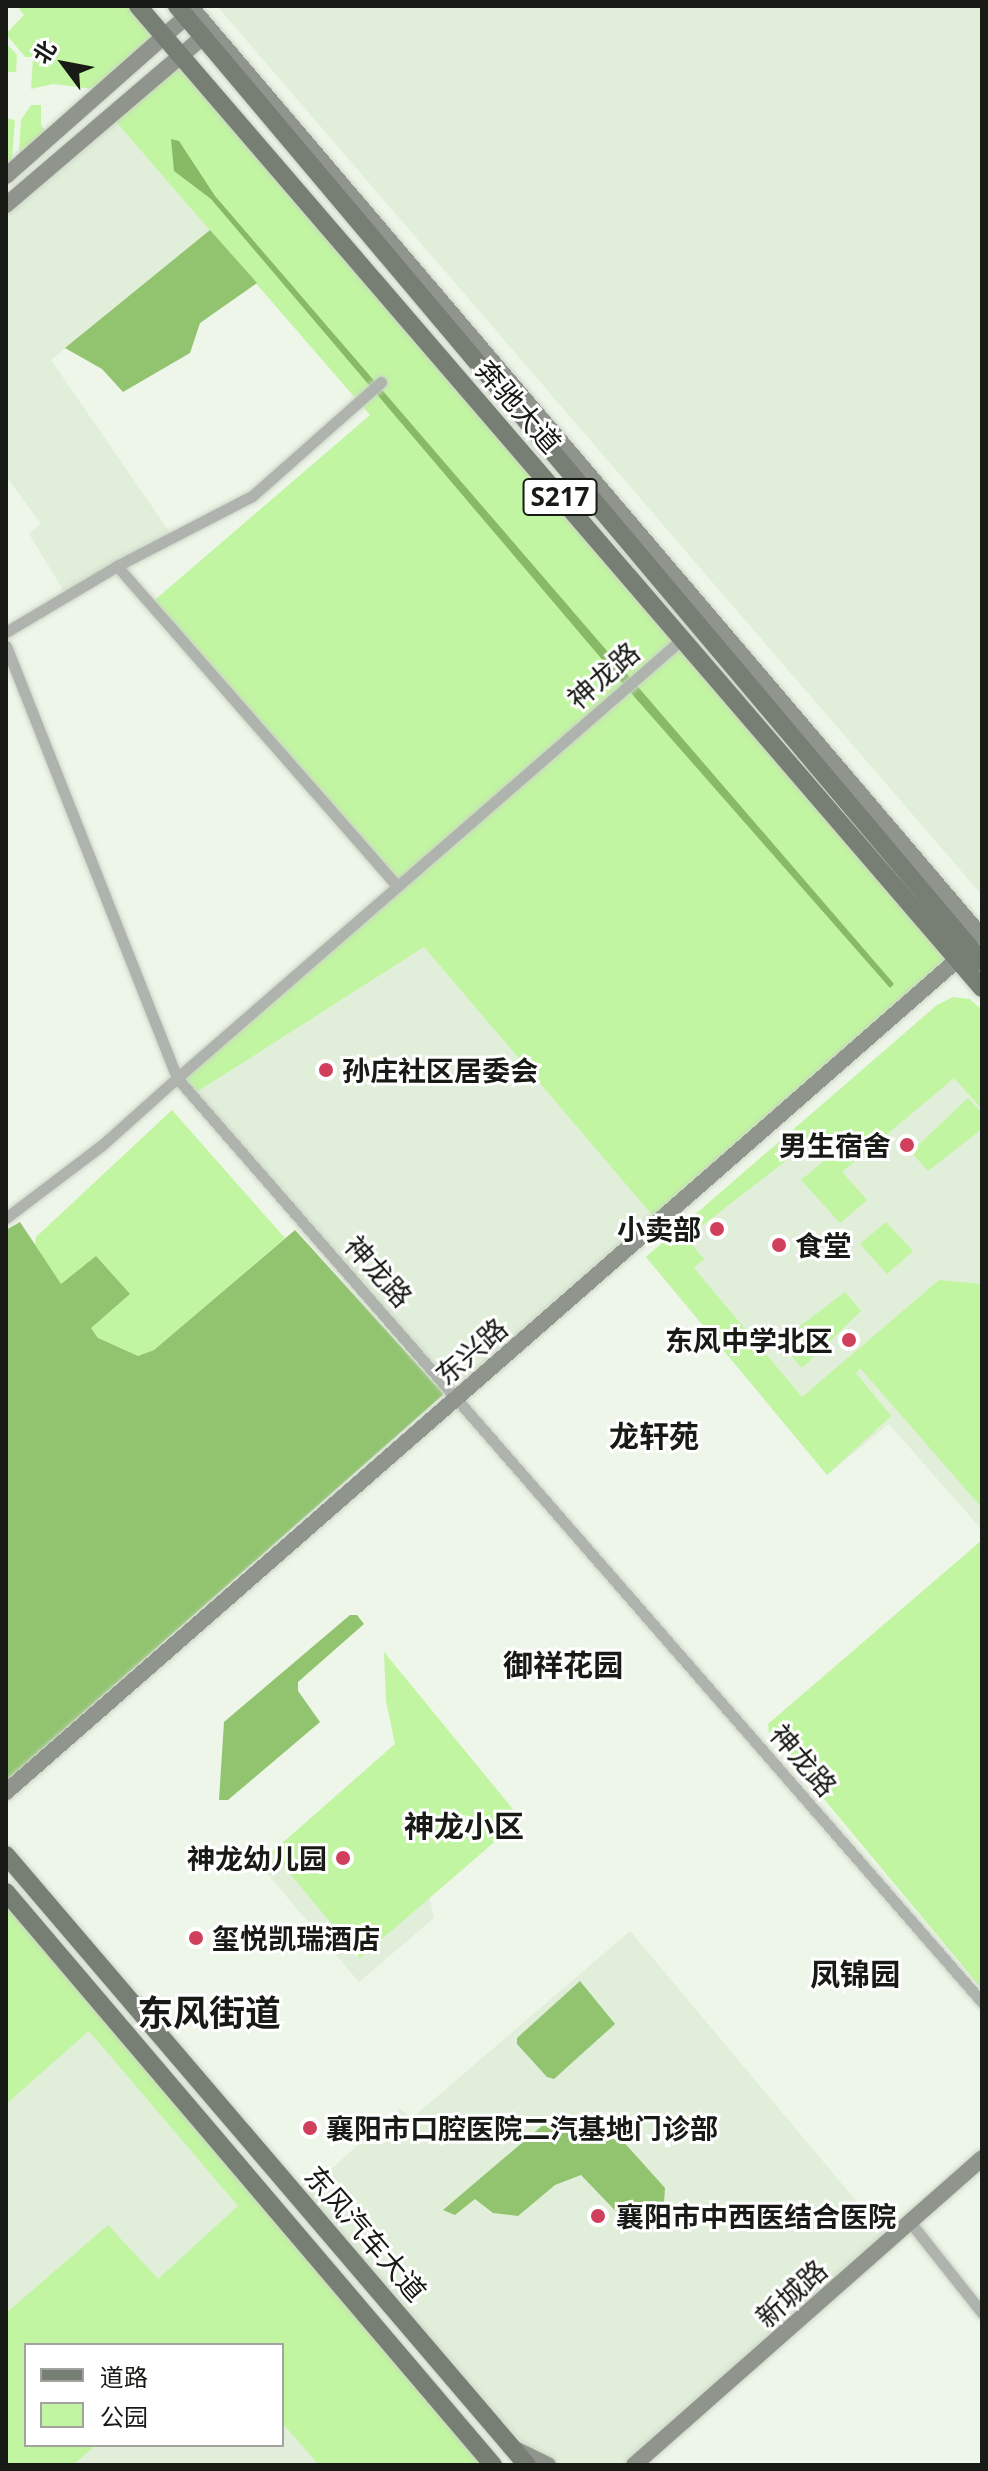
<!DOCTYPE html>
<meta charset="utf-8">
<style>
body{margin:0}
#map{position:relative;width:988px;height:2471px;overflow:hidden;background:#edf6e8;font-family:"Open Sans","Noto Sans SC",sans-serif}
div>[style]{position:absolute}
.built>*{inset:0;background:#e1eed9}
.green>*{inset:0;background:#c2f5a1}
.forest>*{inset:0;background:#92c470}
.water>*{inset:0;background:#88ba66}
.roads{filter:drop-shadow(0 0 2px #cbd3c6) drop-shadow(0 0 2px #cbd3c6)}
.street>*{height:11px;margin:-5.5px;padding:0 5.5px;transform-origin:5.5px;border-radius:5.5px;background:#afb3ad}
.secondary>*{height:16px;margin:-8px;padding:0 8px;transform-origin:8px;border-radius:8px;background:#8f948c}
.primary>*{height:18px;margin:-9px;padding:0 9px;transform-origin:9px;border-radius:9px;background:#777e74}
.dots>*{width:22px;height:22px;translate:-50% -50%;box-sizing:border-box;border:4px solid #fff;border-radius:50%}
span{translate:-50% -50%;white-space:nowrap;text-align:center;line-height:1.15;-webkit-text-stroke:6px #fff;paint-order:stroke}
.shield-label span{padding:2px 6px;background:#fff;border:2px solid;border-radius:6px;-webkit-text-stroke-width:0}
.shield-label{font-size:26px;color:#171a15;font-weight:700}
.street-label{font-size:28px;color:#171a15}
.poi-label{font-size:28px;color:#171a15;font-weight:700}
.left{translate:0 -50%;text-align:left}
.right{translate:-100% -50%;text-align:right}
.neighbourhood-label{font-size:30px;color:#171a15;font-weight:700}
.district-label{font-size:36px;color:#171a15;font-weight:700}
.frame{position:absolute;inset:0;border:8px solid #171a15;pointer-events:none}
.legend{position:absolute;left:24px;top:2343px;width:260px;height:104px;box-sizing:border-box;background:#fff;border:2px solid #a2a3a1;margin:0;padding:10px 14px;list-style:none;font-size:24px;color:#171a15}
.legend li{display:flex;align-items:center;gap:16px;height:40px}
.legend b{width:40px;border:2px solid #a2a3a1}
.north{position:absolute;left:24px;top:24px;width:80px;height:80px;-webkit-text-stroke:6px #fff;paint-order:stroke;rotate:302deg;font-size:22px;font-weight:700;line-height:32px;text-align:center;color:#171a15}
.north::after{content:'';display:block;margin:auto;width:28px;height:36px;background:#171a15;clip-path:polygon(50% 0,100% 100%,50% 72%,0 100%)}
</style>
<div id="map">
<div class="built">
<i style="clip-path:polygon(217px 6px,982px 6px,982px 895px,714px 584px)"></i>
<i style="clip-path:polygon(110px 115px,210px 230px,51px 360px,173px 537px,67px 596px,29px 534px,41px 524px,6px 476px,6px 205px)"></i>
<i style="clip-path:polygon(424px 947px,658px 1222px,458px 1396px,196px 1092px)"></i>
<i style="clip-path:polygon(915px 1025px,982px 1100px,982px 1530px,889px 1424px,827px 1475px,646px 1257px)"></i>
<i style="clip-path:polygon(395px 1744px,434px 1918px,359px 1982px,259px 1864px)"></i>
<i style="clip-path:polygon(evenodd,6px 1892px,493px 2465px,6px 2465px,6px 1892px,26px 2345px,282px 2345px,282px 2445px,26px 2445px,26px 2345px)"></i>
<i style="clip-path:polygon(630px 1931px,889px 2240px,629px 2465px,548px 2465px,507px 2427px,305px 2192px,400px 2108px,411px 2119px)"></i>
</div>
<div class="green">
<i style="clip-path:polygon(17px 6px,138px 6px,164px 36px,103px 90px,53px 84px,31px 89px,33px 57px,25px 57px,6px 34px,24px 15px)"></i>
<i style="clip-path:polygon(6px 43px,17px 55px,16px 72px,6px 72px)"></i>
<i style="clip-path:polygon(179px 54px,958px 960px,658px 1222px,424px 947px,192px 1095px,177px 1078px,397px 886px,150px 604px,370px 415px,110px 115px)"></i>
<i style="clip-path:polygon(31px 105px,41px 105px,41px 124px,49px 138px,18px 165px,21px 120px)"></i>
<i style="clip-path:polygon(6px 118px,15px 120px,11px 171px,6px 176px)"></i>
<i style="clip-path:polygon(953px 997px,970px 999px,982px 1010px,982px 1109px,954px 1078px,842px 1172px,867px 1200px,840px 1223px,801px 1180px,829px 1157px,814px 1139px,686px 1238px,704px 1259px,694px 1268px,802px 1397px,939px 1280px,982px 1284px,982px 1508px,860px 1368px,856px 1373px,891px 1416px,827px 1475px,646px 1257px,937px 1005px)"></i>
<i style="clip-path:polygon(968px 1098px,982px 1113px,982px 1129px,928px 1171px,911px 1152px)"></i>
<i style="clip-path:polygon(172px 1110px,285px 1238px,154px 1350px,138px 1356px,101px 1342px,91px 1328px,96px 1257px,61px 1285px,35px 1246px,36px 1237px)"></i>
<i style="clip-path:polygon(886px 1222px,913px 1251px,887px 1274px,860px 1244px)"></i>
<i style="clip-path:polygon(845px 1292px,861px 1311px,802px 1368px,779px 1342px)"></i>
<i style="clip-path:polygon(982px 1540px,982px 1989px,769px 1733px,768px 1724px)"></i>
<i style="clip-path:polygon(384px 1652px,521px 1819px,360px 1958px,272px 1852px,395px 1744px,386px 1701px)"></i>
<i style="clip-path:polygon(6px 1892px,493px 2465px,319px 2465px,282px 2423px,282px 2345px,26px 2345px,26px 2445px,96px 2445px,73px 2465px,6px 2465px,6px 2313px,108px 2225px,158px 2279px,238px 2206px,89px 2031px,6px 2104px)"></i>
</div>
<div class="forest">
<i style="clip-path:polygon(210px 230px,257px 283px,200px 323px,190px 353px,123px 392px,102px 369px,65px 348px)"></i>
<i style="clip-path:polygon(20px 1222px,61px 1284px,96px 1256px,130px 1294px,91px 1328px,98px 1338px,138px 1356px,154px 1350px,295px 1230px,444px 1394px,6px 1781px,6px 1230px)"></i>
<i style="clip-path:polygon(350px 1615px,357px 1615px,364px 1624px,298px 1682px,298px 1691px,320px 1722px,228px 1800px,219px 1800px,224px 1722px)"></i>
<i style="clip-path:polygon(580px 1981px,615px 2024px,554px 2079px,547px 2077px,517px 2044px,517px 2038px)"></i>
<i style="clip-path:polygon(567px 2115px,591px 2140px,621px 2139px,665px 2188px,664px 2202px,629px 2225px,581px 2175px,555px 2185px,518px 2216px,493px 2213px,475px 2199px,455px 2215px,443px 2210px,543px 2125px)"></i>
</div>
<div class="water">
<i style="clip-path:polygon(171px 139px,179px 141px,215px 196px,894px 984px,890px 988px,617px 677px,211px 199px,174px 171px)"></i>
</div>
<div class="roads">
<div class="street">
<i style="left:381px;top:382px;width:172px;rotate:138.5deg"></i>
<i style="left:252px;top:496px;width:152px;rotate:152.6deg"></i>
<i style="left:117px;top:566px;width:425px;rotate:48.8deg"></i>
<i style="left:6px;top:632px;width:129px;rotate:-30.7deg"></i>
<i style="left:682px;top:639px;width:669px;rotate:139deg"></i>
<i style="left:177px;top:1078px;width:1225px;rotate:48.94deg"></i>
<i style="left:6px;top:646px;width:465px;rotate:68.4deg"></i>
<i style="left:177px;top:1078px;width:101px;rotate:138.2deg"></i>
<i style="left:102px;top:1145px;width:121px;rotate:142.8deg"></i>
<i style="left:910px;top:2222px;width:116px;rotate:51.6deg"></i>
</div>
<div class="secondary">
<i style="left:190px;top:6px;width:1222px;rotate:49.61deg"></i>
<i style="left:6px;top:176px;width:240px;rotate:-41.5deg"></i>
<i style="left:6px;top:205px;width:259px;rotate:-40.5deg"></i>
<i style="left:6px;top:1792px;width:1274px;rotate:-41.18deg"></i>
<i style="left:513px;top:2448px;width:39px;rotate:26deg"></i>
<i style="left:634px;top:2465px;width:464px;rotate:-41.4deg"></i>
</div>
<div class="primary">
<i style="left:138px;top:6px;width:1295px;rotate:49.32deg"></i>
<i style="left:177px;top:6px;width:1250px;rotate:49.9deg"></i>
<i style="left:6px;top:1855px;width:802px;rotate:49.5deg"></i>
<i style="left:6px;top:1892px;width:752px;rotate:49.64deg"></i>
</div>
</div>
<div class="dots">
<i style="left:326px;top:1070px;background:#d0405c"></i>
<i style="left:907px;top:1145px;background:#d0405c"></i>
<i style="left:717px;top:1229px;background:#d0405c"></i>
<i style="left:779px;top:1245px;background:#d0405c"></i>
<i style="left:849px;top:1340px;background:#d0405c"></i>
<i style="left:343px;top:1858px;background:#d0405c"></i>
<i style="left:196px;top:1938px;background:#d0405c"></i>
<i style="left:310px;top:2128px;background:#d0405c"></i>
<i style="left:598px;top:2216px;background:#d0405c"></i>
</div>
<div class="shield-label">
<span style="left:560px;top:497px">S217</span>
</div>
<div class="street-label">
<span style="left:519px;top:406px;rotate:49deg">奔驰大道</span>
<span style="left:603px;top:675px;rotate:-41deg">神龙路</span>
<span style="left:379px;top:1271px;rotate:48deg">神龙路</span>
<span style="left:471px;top:1351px;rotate:-41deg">东兴路</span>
<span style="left:804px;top:1760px;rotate:49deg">神龙路</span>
<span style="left:366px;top:2233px;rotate:49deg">东风汽车大道</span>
<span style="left:791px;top:2293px;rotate:-42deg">新城路</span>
</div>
<div class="poi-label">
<span class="left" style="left:342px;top:1070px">孙庄社区居委会</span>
<span class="right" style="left:891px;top:1145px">男生宿舍</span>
<span class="right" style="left:701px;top:1229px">小卖部</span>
<span class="left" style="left:795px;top:1245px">食堂</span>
<span class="right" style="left:833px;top:1340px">东风中学北区</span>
<span class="right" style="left:327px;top:1858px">神龙幼儿园</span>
<span class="left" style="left:212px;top:1938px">玺悦凯瑞酒店</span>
<span class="left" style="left:326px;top:2128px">襄阳市口腔医院二汽基地门诊部</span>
<span class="left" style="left:616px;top:2216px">襄阳市中西医结合医院</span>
</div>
<div class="neighbourhood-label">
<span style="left:654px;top:1436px">龙轩苑</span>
<span style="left:563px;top:1665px">御祥花园</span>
<span style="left:464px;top:1826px">神龙小区</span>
<span style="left:855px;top:1974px">凤锦园</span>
</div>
<div class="district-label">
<span style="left:209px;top:2013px">东风街道</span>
</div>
<div class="frame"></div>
<ul class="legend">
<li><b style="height:10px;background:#777e74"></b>道路</li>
<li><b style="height:22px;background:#c2f5a1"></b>公园</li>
</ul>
<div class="north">北</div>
</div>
